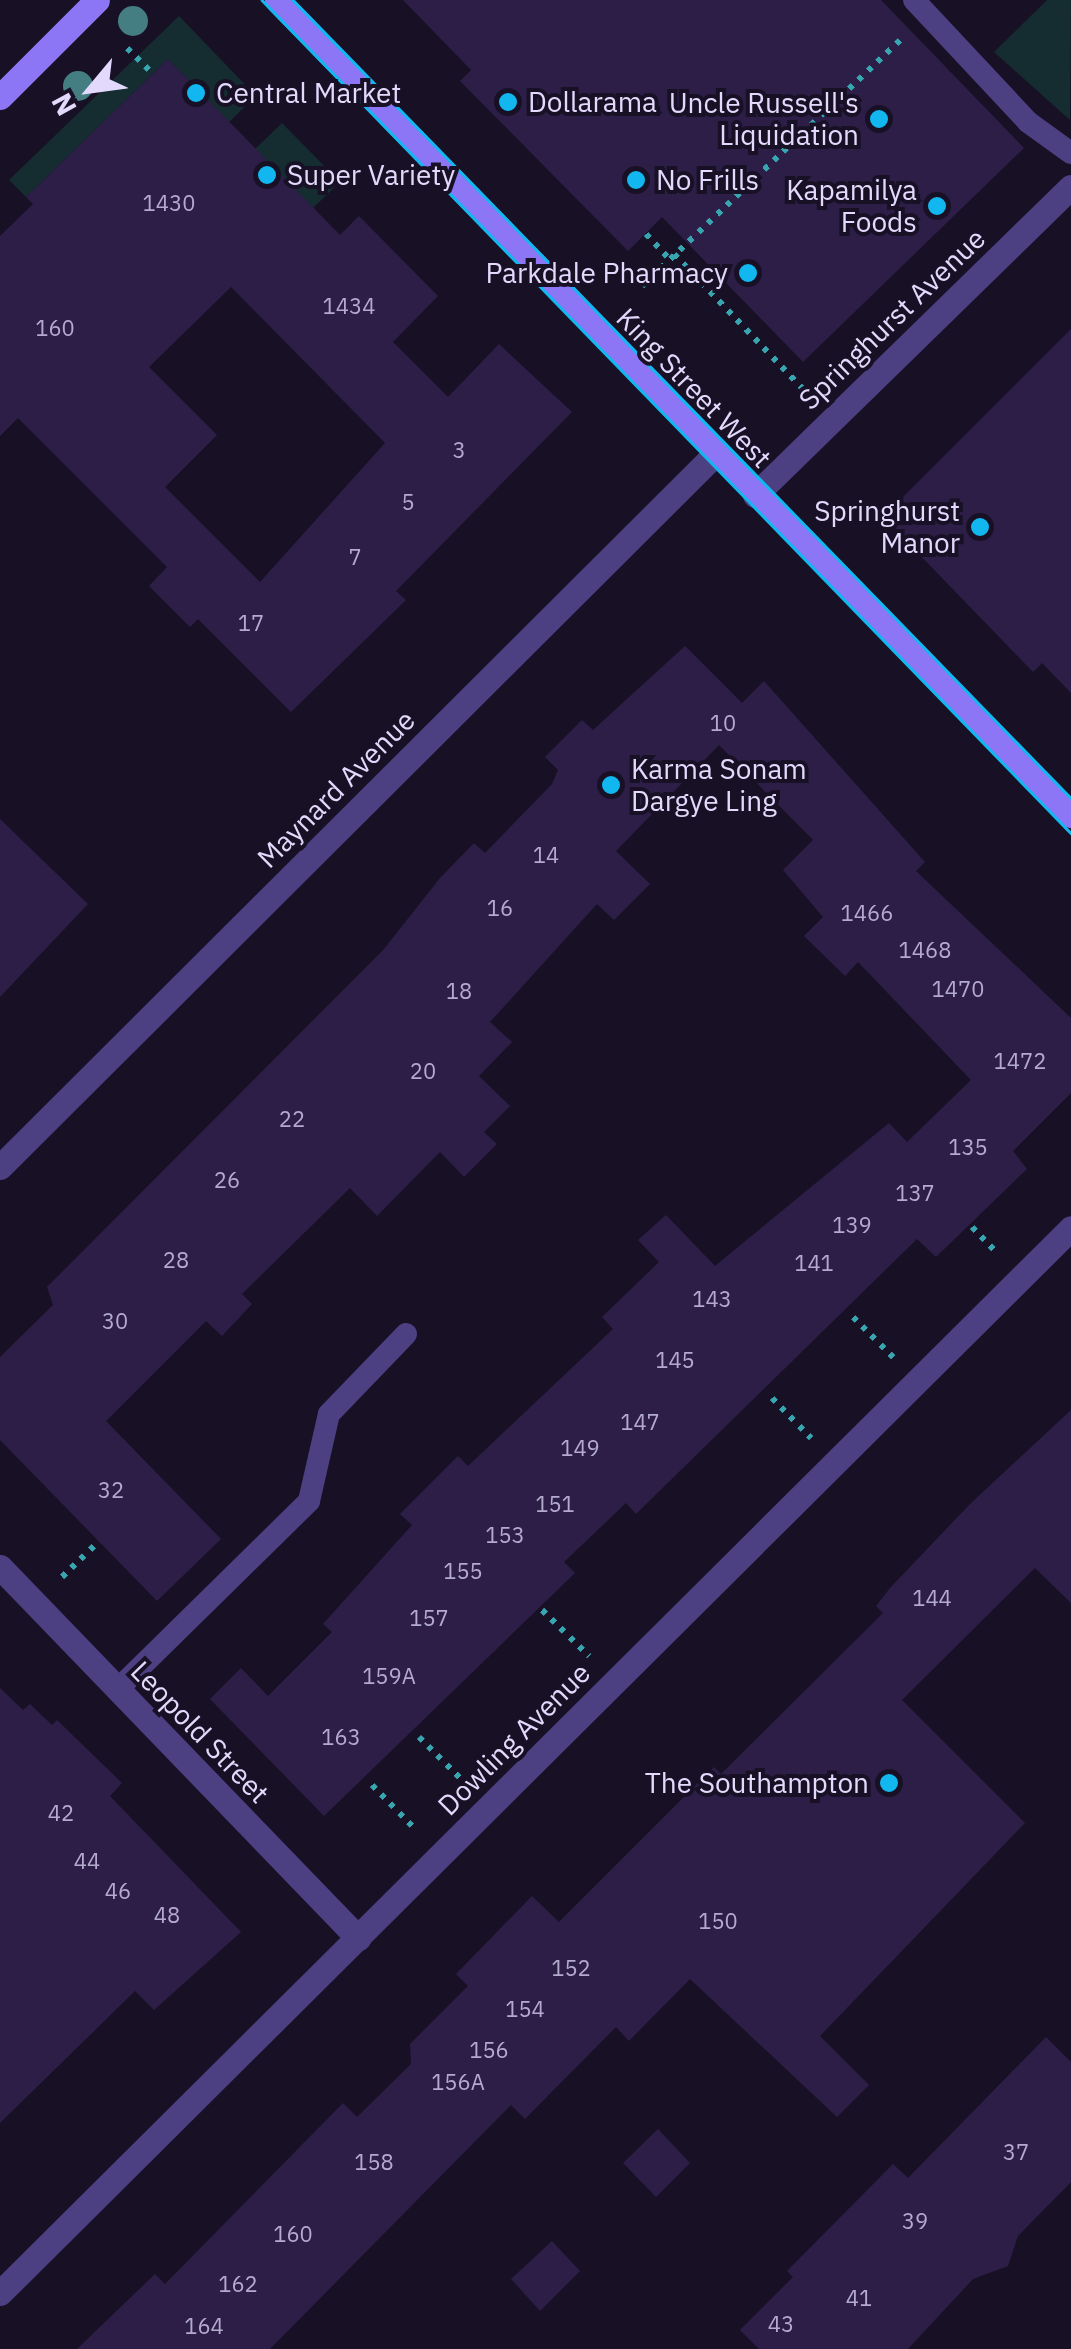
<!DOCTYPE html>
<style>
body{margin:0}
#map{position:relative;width:1071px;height:2349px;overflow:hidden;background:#181126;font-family:"IBM Plex Sans",sans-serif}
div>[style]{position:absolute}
.green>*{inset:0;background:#152c30}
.building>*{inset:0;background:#2c1e46}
.path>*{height:6px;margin-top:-3px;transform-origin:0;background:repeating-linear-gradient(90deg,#38a6b1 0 5px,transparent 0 13px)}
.lane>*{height:22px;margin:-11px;padding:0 11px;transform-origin:11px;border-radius:11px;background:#4c3f82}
.street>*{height:25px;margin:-12.5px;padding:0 12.5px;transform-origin:12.5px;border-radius:12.5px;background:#4c3f82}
.secondary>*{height:25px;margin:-12.5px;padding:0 12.5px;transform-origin:12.5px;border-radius:12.5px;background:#8d76f6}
.tram>*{height:2.5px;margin:-1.25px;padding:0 1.25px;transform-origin:1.25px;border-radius:1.25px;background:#12b7ef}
.trees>*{width:30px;height:30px;margin:-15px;border-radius:50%;background:#457e82}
.dots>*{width:28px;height:28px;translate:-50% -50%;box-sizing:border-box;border:5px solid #181126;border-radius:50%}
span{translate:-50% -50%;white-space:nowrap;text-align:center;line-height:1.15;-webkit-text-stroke:8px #181126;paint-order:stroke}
.number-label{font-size:22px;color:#b4aace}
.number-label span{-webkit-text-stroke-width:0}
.poi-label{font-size:28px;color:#e2d9fc}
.left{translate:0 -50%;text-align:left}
.right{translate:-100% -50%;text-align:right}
.street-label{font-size:28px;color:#e2d9fc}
.north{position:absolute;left:40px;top:40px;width:100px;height:100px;-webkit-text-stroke:8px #181126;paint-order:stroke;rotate:241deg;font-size:28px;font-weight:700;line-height:40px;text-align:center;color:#e2d9fc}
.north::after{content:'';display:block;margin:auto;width:35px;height:45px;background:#e2d9fc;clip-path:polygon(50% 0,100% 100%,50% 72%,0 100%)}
</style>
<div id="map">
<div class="green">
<i style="clip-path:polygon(1047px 0,1071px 0,1070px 120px,994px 52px)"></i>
<i style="clip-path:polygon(179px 16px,256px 96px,229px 122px,168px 59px,26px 197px,9px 180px)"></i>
<i style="clip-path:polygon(282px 123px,340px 182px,313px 208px,255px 149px)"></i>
</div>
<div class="building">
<i style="clip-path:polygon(403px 0,881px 0,1024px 148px,803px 362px,662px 217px,628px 251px,460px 81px,471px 70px)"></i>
<i style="clip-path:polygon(evenodd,168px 59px,340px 235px,359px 216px,438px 296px,393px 342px,448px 397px,499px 344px,572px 412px,396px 591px,406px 600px,291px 712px,198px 619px,190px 627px,149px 586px,167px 567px,18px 418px,0 436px,0 236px,33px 204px,26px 197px,168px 59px,231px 287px,385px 443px,260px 582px,165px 487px,217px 435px,149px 367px,231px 287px)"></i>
<i style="clip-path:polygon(1071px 329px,1071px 693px,1042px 663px,1033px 672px,883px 517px)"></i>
<i style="clip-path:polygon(685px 646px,742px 703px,764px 681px,925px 862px,916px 871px,1071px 1018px,1071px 1093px,1013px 1151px,1027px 1169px,998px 1197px,936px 1257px,917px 1239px,636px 1514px,626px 1503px,564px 1562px,575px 1573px,324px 1816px,210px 1699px,241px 1668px,268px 1696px,332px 1632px,323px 1624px,412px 1525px,400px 1514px,458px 1456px,468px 1466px,613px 1329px,602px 1317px,659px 1262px,638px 1240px,666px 1215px,715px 1266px,889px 1123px,907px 1142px,971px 1080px,858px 962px,845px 976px,804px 936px,823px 917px,783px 870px,813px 840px,719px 745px,616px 851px,650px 884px,614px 920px,597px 904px,490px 1022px,512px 1042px,479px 1076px,510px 1106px,484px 1132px,497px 1144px,464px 1177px,440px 1152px,377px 1216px,350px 1188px,242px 1294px,252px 1304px,222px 1336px,206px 1321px,106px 1421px,221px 1539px,157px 1601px,0 1440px,0 1357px,53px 1305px,47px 1287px,384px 949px,440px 878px,474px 843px,485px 853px,552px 784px,558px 770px,545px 757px,582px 720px,593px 730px)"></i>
<i style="clip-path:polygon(0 819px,88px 904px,0 997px)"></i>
<i style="clip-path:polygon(1071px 1410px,1071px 1603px,1035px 1568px,902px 1700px,1025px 1823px,820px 2036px,869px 2085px,837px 2117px,690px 1979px,629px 2041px,616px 2027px,525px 2119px,511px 2105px,270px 2349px,77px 2349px,155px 2274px,165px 2284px,343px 2103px,357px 2117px,411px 2064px,410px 2044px,468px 1986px,456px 1974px,532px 1896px,559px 1922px,714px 1767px,721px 1774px,883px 1613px,876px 1606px,890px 1588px,970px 1504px)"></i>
<i style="clip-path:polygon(0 1688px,23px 1710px,30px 1704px,52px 1725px,57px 1720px,122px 1783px,110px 1796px,241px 1932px,154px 2010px,135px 1991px,0 2123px)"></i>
<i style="clip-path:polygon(1046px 2037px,1071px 2062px,1071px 2182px,1018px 2236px,1008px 2266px,973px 2279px,908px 2349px,759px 2349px,740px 2330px,793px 2277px,787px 2271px,893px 2164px,908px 2178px)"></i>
<i style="clip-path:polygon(658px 2129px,690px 2163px,656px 2197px,623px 2163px)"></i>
<i style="clip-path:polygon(552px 2241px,580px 2271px,540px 2311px,511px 2279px)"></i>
</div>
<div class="path">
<i style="left:127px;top:48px;width:37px;rotate:45deg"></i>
<i style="left:646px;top:234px;width:34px;rotate:47deg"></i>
<i style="left:674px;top:254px;width:190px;rotate:46.3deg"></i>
<i style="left:642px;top:286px;width:359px;rotate:-43.6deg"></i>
<i style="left:972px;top:1227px;width:37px;rotate:46deg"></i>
<i style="left:853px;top:1317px;width:57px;rotate:45deg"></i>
<i style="left:772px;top:1398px;width:56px;rotate:45.7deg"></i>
<i style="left:62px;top:1577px;width:46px;rotate:-44.1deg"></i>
<i style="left:542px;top:1610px;width:66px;rotate:44.4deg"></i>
<i style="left:419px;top:1737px;width:65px;rotate:45deg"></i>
<i style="left:372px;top:1785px;width:64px;rotate:45.6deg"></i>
</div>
<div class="lane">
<i style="left:914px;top:0;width:167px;rotate:46.9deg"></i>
<i style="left:1028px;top:122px;width:53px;rotate:35.8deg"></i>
<i style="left:118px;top:1689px;width:268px;rotate:-44.5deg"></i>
<i style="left:309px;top:1501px;width:89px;rotate:-77.1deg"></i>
<i style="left:329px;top:1414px;width:111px;rotate:-46.1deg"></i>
</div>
<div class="street">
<i style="left:755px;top:495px;width:441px;rotate:-44.3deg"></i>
<i style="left:0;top:1167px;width:1010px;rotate:-44.92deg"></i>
<i style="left:0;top:1567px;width:516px;rotate:46.02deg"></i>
<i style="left:0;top:2293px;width:1510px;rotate:-44.84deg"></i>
</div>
<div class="secondary">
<i style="left:277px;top:0;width:1138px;rotate:45.75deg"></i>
<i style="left:0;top:97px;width:137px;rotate:-45deg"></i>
</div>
<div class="tram">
<i style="left:262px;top:0;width:1161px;rotate:45.84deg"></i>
<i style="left:293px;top:0;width:1114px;rotate:45.73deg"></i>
</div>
<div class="trees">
<i style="left:133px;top:21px"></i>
<i style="left:78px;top:86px"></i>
</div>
<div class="dots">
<i style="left:196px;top:93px;background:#12b7ef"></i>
<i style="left:508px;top:102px;background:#12b7ef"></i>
<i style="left:879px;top:119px;background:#12b7ef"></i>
<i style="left:267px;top:175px;background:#12b7ef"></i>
<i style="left:636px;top:180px;background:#12b7ef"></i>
<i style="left:937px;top:206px;background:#12b7ef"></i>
<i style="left:748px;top:273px;background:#12b7ef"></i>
<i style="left:980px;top:527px;background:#12b7ef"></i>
<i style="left:611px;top:785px;background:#12b7ef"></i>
<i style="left:889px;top:1783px;background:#12b7ef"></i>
</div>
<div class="number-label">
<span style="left:169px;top:203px">1430</span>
<span style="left:349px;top:306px">1434</span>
<span style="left:55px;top:328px">160</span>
<span style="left:459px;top:450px">3</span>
<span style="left:408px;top:502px">5</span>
<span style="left:355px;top:557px">7</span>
<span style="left:251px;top:623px">17</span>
<span style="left:723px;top:723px">10</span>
<span style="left:546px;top:855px">14</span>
<span style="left:500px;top:908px">16</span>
<span style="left:867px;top:913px">1466</span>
<span style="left:925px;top:950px">1468</span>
<span style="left:958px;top:989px">1470</span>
<span style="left:459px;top:991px">18</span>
<span style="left:1020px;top:1061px">1472</span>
<span style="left:423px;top:1071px">20</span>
<span style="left:292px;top:1119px">22</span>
<span style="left:968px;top:1147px">135</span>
<span style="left:227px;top:1180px">26</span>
<span style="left:915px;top:1193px">137</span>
<span style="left:852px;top:1225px">139</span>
<span style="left:176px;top:1260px">28</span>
<span style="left:814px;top:1263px">141</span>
<span style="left:712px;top:1299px">143</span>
<span style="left:115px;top:1321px">30</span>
<span style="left:675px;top:1360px">145</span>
<span style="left:640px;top:1422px">147</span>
<span style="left:580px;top:1448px">149</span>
<span style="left:111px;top:1490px">32</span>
<span style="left:555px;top:1504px">151</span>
<span style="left:505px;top:1535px">153</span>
<span style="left:463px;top:1571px">155</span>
<span style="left:932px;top:1598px">144</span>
<span style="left:429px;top:1618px">157</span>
<span style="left:389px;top:1676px">159A</span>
<span style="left:341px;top:1737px">163</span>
<span style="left:61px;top:1813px">42</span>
<span style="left:87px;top:1861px">44</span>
<span style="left:118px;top:1891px">46</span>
<span style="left:167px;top:1915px">48</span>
<span style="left:718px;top:1921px">150</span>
<span style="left:571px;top:1968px">152</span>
<span style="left:525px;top:2009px">154</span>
<span style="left:489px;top:2050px">156</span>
<span style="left:458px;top:2082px">156A</span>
<span style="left:1016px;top:2152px">37</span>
<span style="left:374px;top:2162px">158</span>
<span style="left:915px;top:2221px">39</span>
<span style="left:293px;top:2234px">160</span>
<span style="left:238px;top:2284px">162</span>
<span style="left:859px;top:2298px">41</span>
<span style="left:781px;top:2324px">43</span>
<span style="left:204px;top:2326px">164</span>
</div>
<div class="poi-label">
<span class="left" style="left:216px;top:93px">Central Market</span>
<span class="left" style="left:528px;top:102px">Dollarama</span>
<span class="right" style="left:859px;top:119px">Uncle Russell's<br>Liquidation</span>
<span class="left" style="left:287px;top:175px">Super Variety</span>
<span class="left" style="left:656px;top:180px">No Frills</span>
<span class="right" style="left:917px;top:206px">Kapamilya<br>Foods</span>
<span class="right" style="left:728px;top:273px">Parkdale Pharmacy</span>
<span class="right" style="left:960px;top:527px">Springhurst<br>Manor</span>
<span class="left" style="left:631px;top:785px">Karma Sonam<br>Dargye Ling</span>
<span class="right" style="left:869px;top:1783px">The Southampton</span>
</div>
<div class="street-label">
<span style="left:892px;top:319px;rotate:-44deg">Springhurst Avenue</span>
<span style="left:694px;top:388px;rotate:46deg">King Street West</span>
<span style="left:336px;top:789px;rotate:-45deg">Maynard Avenue</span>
<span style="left:200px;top:1732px;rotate:46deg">Leopold Street</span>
<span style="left:514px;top:1739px;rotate:-45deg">Dowling Avenue</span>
</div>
<div class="north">N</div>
</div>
